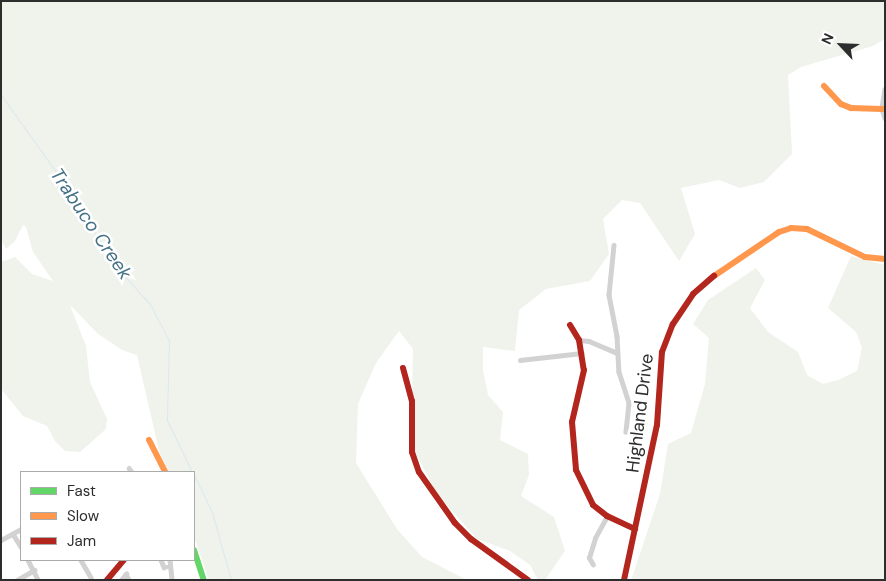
<!DOCTYPE html>
<style>
body{margin:0}
#map{position:relative;width:886px;height:581px;overflow:hidden;background:#fff;font-family:"DM Sans",sans-serif}
div>[style]{position:absolute}
.green>*{inset:0;background:#f0f3ec}
.stream>*{height:1px;margin:-0.5px;padding:0 0.5px;transform-origin:0.5px;border-radius:0.5px;background:#dae8ee}
.street>*{height:4.5px;margin:-2.25px;padding:0 2.25px;transform-origin:2.25px;border-radius:2.25px;background:#d2d2d2}
.fast>*{height:6px;margin:-3px;padding:0 3px;transform-origin:3px;border-radius:3px;background:#63d668}
.slow>*{height:6px;margin:-3px;padding:0 3px;transform-origin:3px;border-radius:3px;background:#ff974d}
.jam>*{height:6px;margin:-3px;padding:0 3px;transform-origin:3px;border-radius:3px;background:#b3261e}
span{translate:-50% -50%;white-space:nowrap;text-align:center;line-height:1.15;-webkit-text-stroke:5px #fff;paint-order:stroke}
.street-label{font-size:18px;color:#2d2d2d}
.water-label{font-size:19px;color:#457185;font-style:italic}
.frame{position:absolute;inset:0;border:2px solid #2d2d2d;pointer-events:none}
.legend{position:absolute;left:20px;top:471px;width:175px;height:90px;box-sizing:border-box;background:#fff;border:1px solid #ababab;margin:0;padding:6px 9px;list-style:none;font-size:15px;color:#2d2d2d}
.legend li{display:flex;align-items:center;gap:10px;height:25px}
.legend b{width:25px;border:1px solid #ababab}
.north{position:absolute;left:816px;top:20px;width:50px;height:50px;-webkit-text-stroke:4px #fff;paint-order:stroke;rotate:295deg;font-size:14px;font-weight:700;line-height:20px;text-align:center;color:#2d2d2d}
.north::after{content:'';display:block;margin:auto;width:18px;height:22px;background:#2d2d2d;clip-path:polygon(50% 0,100% 100%,50% 72%,0 100%)}
</style>
<div id="map">
<div class="green">
<i style="clip-path:polygon(1px 1px,885px 1px,885px 39px,873px 46px,801px 67px,788px 75px,792px 154px,764px 182px,740px 188px,719px 180px,681px 188px,695px 234px,679px 261px,640px 203px,622px 200px,603px 219px,609px 254px,590px 281px,546px 289px,519px 310px,515px 351px,483px 347px,483px 370px,488px 395px,503px 412px,500px 440px,528px 454px,529px 475px,521px 496px,554px 517px,565px 551px,545px 580px,538px 580px,530px 565px,510px 551px,477px 539px,437px 494px,411px 444px,413px 349px,399px 331px,376px 363px,358px 404px,356px 463px,397px 529px,422px 557px,467px 580px,209px 580px,194px 537px,194px 472px,169px 472px,159px 451px,137px 355px,122px 350px,98px 334px,70px 305px,86px 346px,90px 382px,107px 419px,106px 429px,80px 452px,65px 451px,55px 441px,47px 426px,23px 416px,1px 389px,1px 262px,15px 257px,32px 274px,53px 281px,33px 252px,26px 227px,23px 225px,15px 241px,6px 249px,1px 240px)"></i>
<i style="clip-path:polygon(851px 256px,885px 265px,885px 580px,631px 580px,660px 494px,668px 444px,691px 433px,705px 384px,709px 338px,693px 324px,708px 300px,756px 268px,765px 280px,750px 308px,768px 332px,798px 352px,807px 375px,823px 384px,838px 380px,857px 371px,862px 348px,856px 332px,828px 308px)"></i>
</div>
<div class="stream">
<i style="left:1px;top:95px;width:125px;rotate:54.4deg"></i>
<i style="left:74px;top:197px;width:75px;rotate:59.7deg"></i>
<i style="left:112px;top:262px;width:57px;rotate:47.9deg"></i>
<i style="left:150px;top:304px;width:42px;rotate:62.8deg"></i>
<i style="left:169px;top:341px;width:79px;rotate:91.5deg"></i>
<i style="left:167px;top:420px;width:58px;rotate:64.3deg"></i>
<i style="left:194px;top:475px;width:41px;rotate:64.1deg"></i>
<i style="left:212px;top:512px;width:71px;rotate:74.4deg"></i>
</div>
<div class="street">
<i style="left:885px;top:89px;width:20px;rotate:99deg"></i>
<i style="left:882px;top:109px;width:9px;rotate:72deg"></i>
<i style="left:614px;top:245px;width:50px;rotate:95.7deg"></i>
<i style="left:609px;top:295px;width:42px;rotate:79deg"></i>
<i style="left:617px;top:336px;width:36px;rotate:87deg"></i>
<i style="left:619px;top:372px;width:33px;rotate:72deg"></i>
<i style="left:629px;top:403px;width:29px;rotate:96deg"></i>
<i style="left:579px;top:340px;width:10px;rotate:6deg"></i>
<i style="left:589px;top:341px;width:30px;rotate:23deg"></i>
<i style="left:520px;top:360px;width:62px;rotate:-6.4deg"></i>
<i style="left:129px;top:468px;width:5px;rotate:53deg"></i>
<i style="left:13px;top:534px;width:15px;rotate:58deg"></i>
<i style="left:1px;top:540px;width:23px;rotate:-29deg"></i>
<i style="left:28px;top:560px;width:22px;rotate:63deg"></i>
<i style="left:81px;top:560px;width:20px;rotate:60deg"></i>
<i style="left:161px;top:560px;width:8px;rotate:67deg"></i>
<i style="left:164px;top:567px;width:4px"></i>
<i style="left:170px;top:560px;width:20px;rotate:84deg"></i>
<i style="left:593px;top:565px;width:8px;rotate:-120deg"></i>
<i style="left:589px;top:558px;width:21px;rotate:-73deg"></i>
<i style="left:595px;top:538px;width:25px;rotate:-61deg"></i>
<i style="left:17px;top:580px;width:20px;rotate:-30deg"></i>
<i style="left:121px;top:580px;width:8px;rotate:-50deg"></i>
<i style="left:126px;top:574px;width:7px;rotate:63deg"></i>
</div>
<div class="fast">
<i style="left:194px;top:550px;width:32px;rotate:72deg"></i>
</div>
<div class="slow">
<i style="left:824px;top:86px;width:25px;rotate:47deg"></i>
<i style="left:841px;top:104px;width:11px;rotate:22deg"></i>
<i style="left:851px;top:108px;width:31px;rotate:2deg"></i>
<i style="left:714px;top:276px;width:78px;rotate:-34.1deg"></i>
<i style="left:779px;top:232px;width:13px;rotate:-18deg"></i>
<i style="left:791px;top:228px;width:16px;rotate:4deg"></i>
<i style="left:807px;top:229px;width:64px;rotate:25.8deg"></i>
<i style="left:865px;top:257px;width:20px;rotate:6deg"></i>
<i style="left:149px;top:440px;width:36px;rotate:63deg"></i>
</div>
<div class="jam">
<i style="left:570px;top:325px;width:17px;rotate:59deg"></i>
<i style="left:579px;top:340px;width:30px;rotate:81deg"></i>
<i style="left:584px;top:370px;width:53px;rotate:103deg"></i>
<i style="left:572px;top:422px;width:48px;rotate:85.2deg"></i>
<i style="left:576px;top:470px;width:39px;rotate:64deg"></i>
<i style="left:593px;top:505px;width:18px;rotate:38deg"></i>
<i style="left:607px;top:516px;width:31px;rotate:25deg"></i>
<i style="left:403px;top:368px;width:34px;rotate:75deg"></i>
<i style="left:412px;top:401px;width:51px;rotate:90deg"></i>
<i style="left:412px;top:452px;width:21px;rotate:71deg"></i>
<i style="left:419px;top:472px;width:62px;rotate:54.8deg"></i>
<i style="left:455px;top:523px;width:23px;rotate:45deg"></i>
<i style="left:471px;top:539px;width:70px;rotate:35.7deg"></i>
<i style="left:107px;top:580px;width:26px;rotate:-50deg"></i>
<i style="left:624px;top:580px;width:158px;rotate:-78deg"></i>
<i style="left:657px;top:425px;width:73px;rotate:-86.1deg"></i>
<i style="left:662px;top:352px;width:30px;rotate:-69deg"></i>
<i style="left:673px;top:324px;width:36px;rotate:-56deg"></i>
<i style="left:693px;top:294px;width:28px;rotate:-41deg"></i>
</div>
<div class="street-label">
<span style="left:640px;top:413px;rotate:-83deg">Highland Drive</span>
</div>
<div class="water-label">
<span style="left:91px;top:224px;rotate:56deg">Trabuco Creek</span>
</div>
<div class="frame"></div>
<ul class="legend">
<li><b style="height:6px;background:#63d668"></b>Fast</li>
<li><b style="height:6px;background:#ff974d"></b>Slow</li>
<li><b style="height:6px;background:#b3261e"></b>Jam</li>
</ul>
<div class="north">N</div>
</div>
